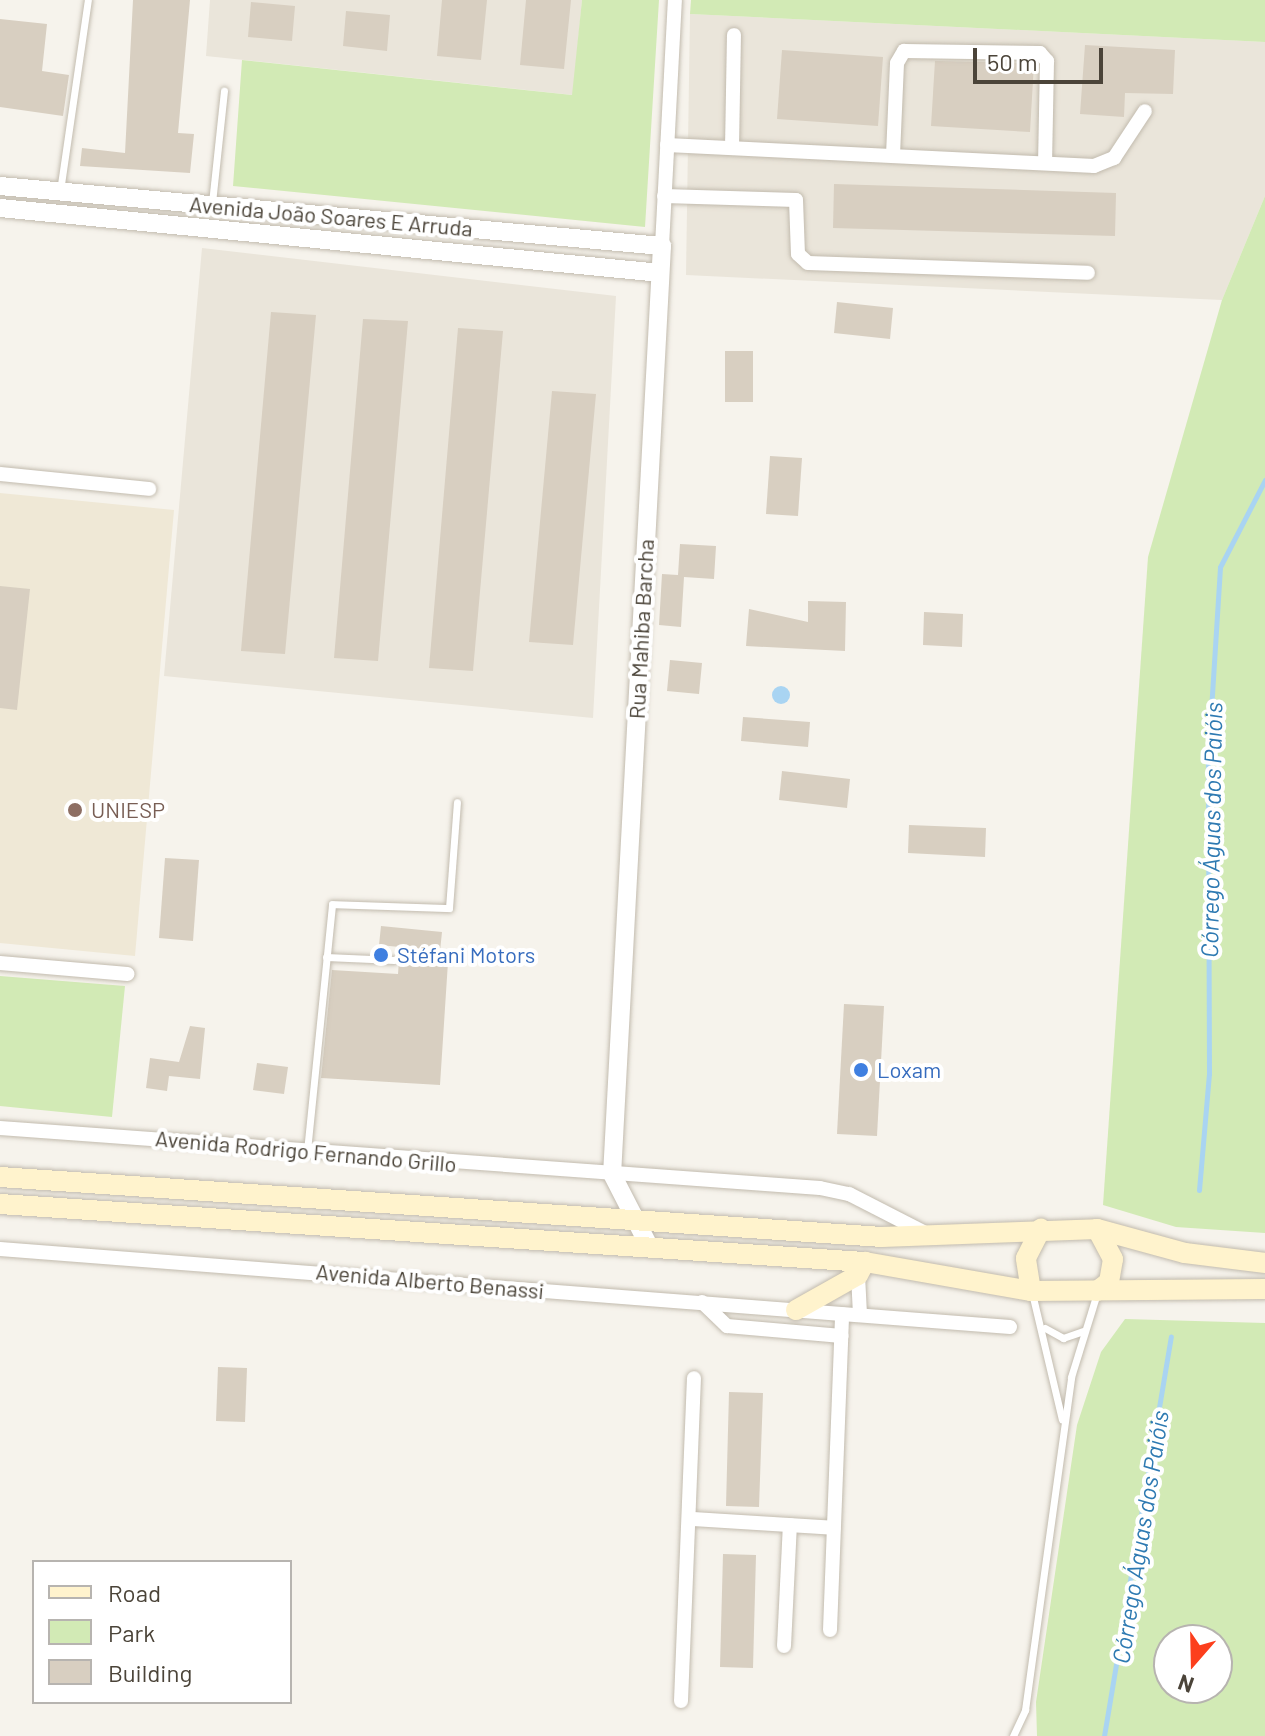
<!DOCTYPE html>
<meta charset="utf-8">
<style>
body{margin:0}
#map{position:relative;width:1265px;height:1736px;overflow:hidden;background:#f6f3ec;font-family:Barlow,sans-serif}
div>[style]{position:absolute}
.residential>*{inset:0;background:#eae5da}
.education>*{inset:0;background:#efe8d6}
.green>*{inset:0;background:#d2eab5}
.water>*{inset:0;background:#a9d4f2}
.round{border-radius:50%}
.stream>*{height:5px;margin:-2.5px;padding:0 2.5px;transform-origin:2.5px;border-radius:2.5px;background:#a9d4f2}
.building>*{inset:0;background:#d8cfc1}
.roads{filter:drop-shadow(0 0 2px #c2bbae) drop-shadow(0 0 2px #c2bbae)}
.service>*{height:7px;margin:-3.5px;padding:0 3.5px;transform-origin:3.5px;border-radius:3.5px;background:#fff}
.minor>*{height:14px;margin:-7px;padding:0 7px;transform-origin:7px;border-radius:7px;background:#fff}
.tertiary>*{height:18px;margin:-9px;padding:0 9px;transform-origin:9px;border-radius:9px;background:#fff}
.secondary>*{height:20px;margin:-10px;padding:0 10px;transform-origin:10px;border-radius:10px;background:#fff3cd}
.dots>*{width:22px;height:22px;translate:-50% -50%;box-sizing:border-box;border:4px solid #fff;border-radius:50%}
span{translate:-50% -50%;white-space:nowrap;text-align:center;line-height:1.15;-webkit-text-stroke:8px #fff;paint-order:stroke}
.street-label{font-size:22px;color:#4b4439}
.education-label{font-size:22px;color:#785e54}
.left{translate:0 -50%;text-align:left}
.shop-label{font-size:22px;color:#366cbe}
.water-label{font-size:24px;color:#2e7ab2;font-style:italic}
.legend{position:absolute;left:32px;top:1560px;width:260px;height:144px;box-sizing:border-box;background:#fff;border:2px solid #b7b4b0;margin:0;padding:10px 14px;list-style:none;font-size:24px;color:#4b4439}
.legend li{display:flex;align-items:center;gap:16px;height:40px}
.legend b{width:40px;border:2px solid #b7b4b0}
.north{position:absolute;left:1153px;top:1624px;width:80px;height:80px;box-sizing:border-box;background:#fff;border:2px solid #b7b4b0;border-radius:50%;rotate:200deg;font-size:22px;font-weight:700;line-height:32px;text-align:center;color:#4b4439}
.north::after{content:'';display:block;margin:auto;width:28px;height:36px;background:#fc3f1d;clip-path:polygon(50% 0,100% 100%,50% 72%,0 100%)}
.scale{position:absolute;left:973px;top:48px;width:130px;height:36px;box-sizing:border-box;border:4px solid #4b4439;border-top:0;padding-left:10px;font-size:24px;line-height:28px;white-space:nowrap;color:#4b4439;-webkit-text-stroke:6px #fff;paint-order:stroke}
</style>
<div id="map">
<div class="residential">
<i style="clip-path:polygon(210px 0,582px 0,573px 95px,206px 56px)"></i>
<i style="clip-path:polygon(690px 14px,1265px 42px,1265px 196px,1222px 300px,686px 275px)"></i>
<i style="clip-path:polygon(202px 248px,616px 296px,593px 718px,164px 676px)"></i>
</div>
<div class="education">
<i style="clip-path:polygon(0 493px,174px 510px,135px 956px,0 943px)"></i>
</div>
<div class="green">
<i style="clip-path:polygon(582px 0,659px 0,645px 227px,233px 186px,242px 60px,572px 95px)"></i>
<i style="clip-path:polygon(691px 0,1265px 0,1265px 42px,690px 14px)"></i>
<i style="clip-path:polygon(1265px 196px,1265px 1233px,1176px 1227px,1103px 1205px,1148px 557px,1222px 300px)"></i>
<i style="clip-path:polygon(0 976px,125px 986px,112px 1117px,0 1106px)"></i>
<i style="clip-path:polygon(evenodd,1125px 1319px,1265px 1323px,1265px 1736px,1037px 1736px,1036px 1702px,1077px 1425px,1101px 1352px,1125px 1319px,1217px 1640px,1217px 1688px,1169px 1688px,1169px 1640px,1217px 1640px)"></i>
</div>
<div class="water">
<i class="round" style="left:772px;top:686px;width:18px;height:18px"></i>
</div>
<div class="stream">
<i style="left:1199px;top:1190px;width:116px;rotate:-85.1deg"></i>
<i style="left:1209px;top:1074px;width:316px;rotate:-90.2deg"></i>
<i style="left:1208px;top:758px;width:191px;rotate:-86.4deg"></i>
<i style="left:1220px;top:567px;width:98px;rotate:-62.7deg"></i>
<i style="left:1104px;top:1736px;width:405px;rotate:-80.5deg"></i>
</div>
<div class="building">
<i style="clip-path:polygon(133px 0,190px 0,178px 133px,194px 134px,190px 173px,80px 166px,82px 148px,125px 153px)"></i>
<i style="clip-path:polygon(442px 0,487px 0,481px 60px,437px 56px)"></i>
<i style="clip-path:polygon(526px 0,571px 0,564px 69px,520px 65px)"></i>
<i style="clip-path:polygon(251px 2px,295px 6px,292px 41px,248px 37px)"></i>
<i style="clip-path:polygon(346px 11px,390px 15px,387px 51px,343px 46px)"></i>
<i style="clip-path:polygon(0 19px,47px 24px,42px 71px,69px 75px,63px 116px,0 107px)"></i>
<i style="clip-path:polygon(1085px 45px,1175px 50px,1173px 94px,1125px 93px,1124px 117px,1080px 114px)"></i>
<i style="clip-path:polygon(782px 50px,883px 57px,878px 126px,777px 119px)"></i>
<i style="clip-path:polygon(935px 61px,1034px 63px,1030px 132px,931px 126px)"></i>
<i style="clip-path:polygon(834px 184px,1116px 193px,1115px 236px,833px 228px)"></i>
<i style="clip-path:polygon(837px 302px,893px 308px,890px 339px,834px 333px)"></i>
<i style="clip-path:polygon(271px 312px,316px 315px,285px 654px,241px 651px)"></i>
<i style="clip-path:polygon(363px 319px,408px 321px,378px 661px,334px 658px)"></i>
<i style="clip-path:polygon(458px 328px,503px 331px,473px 671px,429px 668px)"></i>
<i style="clip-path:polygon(725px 351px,753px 351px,753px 402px,725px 402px)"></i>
<i style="clip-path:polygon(552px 391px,596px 394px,573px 645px,529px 642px)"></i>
<i style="clip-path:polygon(770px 456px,802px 458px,798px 516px,766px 514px)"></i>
<i style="clip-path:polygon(680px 544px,716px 546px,714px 579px,684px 577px,681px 627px,659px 625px,662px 574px,678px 575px)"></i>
<i style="clip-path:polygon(0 586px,30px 589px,17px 710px,0 708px)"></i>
<i style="clip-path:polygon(808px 601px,846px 602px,845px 651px,746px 646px,749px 609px,808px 622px)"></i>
<i style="clip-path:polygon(924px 612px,963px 614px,962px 647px,923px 645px)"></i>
<i style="clip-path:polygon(670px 660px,702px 663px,699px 694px,667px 691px)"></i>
<i style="clip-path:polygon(743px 717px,810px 722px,808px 747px,741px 741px)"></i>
<i style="clip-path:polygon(782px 771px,850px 779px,847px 808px,779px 800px)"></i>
<i style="clip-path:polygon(909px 825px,986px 828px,985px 857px,908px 853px)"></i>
<i style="clip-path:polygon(165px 858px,199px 860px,193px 941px,159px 938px)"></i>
<i style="clip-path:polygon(381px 926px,442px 932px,439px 961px,448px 962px,440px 1085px,321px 1078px,332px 970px,398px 974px,400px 947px,379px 945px)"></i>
<i style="clip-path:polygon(844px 1004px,884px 1006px,877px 1136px,837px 1134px)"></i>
<i style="clip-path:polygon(190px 1026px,205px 1028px,200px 1079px,169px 1076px,167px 1091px,146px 1088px,150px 1058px,179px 1062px)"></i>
<i style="clip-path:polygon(257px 1063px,288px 1067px,284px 1094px,253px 1090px)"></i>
<i style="clip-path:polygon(218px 1367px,247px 1368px,245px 1422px,216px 1421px)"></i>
<i style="clip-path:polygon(729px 1392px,763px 1393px,759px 1507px,726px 1506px)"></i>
<i style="clip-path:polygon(723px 1554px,756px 1555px,753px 1668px,720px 1667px)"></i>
</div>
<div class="roads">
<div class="service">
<i style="left:60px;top:191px;width:193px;rotate:-81.7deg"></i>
<i style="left:212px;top:203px;width:113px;rotate:-83.9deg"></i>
<i style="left:326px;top:957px;width:68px;rotate:2.5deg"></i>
<i style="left:307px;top:1151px;width:248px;rotate:-84.2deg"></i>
<i style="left:332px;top:904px;width:117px;rotate:2deg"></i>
<i style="left:449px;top:908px;width:106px;rotate:-85.7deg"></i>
<i style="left:1032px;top:1293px;width:130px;rotate:76.7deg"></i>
<i style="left:1045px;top:1328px;width:21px;rotate:29deg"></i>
<i style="left:1063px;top:1338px;width:21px;rotate:-19deg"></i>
<i style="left:1013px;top:1736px;width:29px;rotate:-65deg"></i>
<i style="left:1025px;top:1710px;width:336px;rotate:-82.1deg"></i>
<i style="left:1071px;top:1377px;width:88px;rotate:-72.8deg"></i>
</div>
<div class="minor">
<i style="left:667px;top:145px;width:428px;rotate:2.8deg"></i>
<i style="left:1094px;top:166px;width:22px;rotate:-22deg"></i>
<i style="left:1114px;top:158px;width:56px;rotate:-56.6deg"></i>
<i style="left:732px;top:148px;width:113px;rotate:-89deg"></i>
<i style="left:893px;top:155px;width:92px;rotate:-87.5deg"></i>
<i style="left:897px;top:63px;width:14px;rotate:-60deg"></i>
<i style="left:904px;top:51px;width:136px;rotate:0.8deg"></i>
<i style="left:1040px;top:53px;width:11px;rotate:49deg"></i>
<i style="left:1047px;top:61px;width:102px;rotate:91.1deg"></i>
<i style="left:664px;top:196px;width:132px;rotate:1.7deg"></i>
<i style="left:796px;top:200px;width:54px;rotate:87.9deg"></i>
<i style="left:798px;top:254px;width:13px;rotate:42deg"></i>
<i style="left:808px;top:263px;width:280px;rotate:2deg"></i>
<i style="left:662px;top:246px;width:246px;rotate:-87deg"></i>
<i style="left:0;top:474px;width:150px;rotate:5.7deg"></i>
<i style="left:0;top:963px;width:128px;rotate:4.9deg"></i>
<i style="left:0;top:1128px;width:822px;rotate:4.18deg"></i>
<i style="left:820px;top:1188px;width:30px;rotate:12deg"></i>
<i style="left:849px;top:1194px;width:88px;rotate:27.1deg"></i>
<i style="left:0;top:1249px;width:1013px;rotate:4.42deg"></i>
<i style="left:858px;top:1275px;width:40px;rotate:87.1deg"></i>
<i style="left:702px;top:1302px;width:35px;rotate:44deg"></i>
<i style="left:727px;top:1326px;width:115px;rotate:5deg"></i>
<i style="left:692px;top:1519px;width:142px;rotate:3.6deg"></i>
<i style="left:830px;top:1630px;width:316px;rotate:-87.8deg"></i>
<i style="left:784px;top:1646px;width:121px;rotate:-87.2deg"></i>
<i style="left:681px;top:1701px;width:323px;rotate:-87.7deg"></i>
</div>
<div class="tertiary">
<i style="left:0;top:186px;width:665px;rotate:5.18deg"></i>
<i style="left:662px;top:246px;width:929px;rotate:93.08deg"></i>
<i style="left:612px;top:1174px;width:83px;rotate:62.8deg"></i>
<i style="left:0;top:208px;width:663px;rotate:5.62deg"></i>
</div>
<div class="secondary">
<i style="left:0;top:1177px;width:884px;rotate:3.89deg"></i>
<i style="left:882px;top:1237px;width:215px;rotate:-2.1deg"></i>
<i style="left:1097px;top:1229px;width:91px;rotate:15.3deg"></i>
<i style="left:1185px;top:1253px;width:81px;rotate:7.1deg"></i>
<i style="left:0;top:1204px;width:867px;rotate:3.84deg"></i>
<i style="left:865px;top:1262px;width:169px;rotate:9.9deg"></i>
<i style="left:1031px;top:1291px;width:234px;rotate:-0.5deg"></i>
<i style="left:1031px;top:1291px;width:33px;rotate:-99deg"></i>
<i style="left:1026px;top:1258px;width:33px;rotate:-63deg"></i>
<i style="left:1097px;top:1291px;width:15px;rotate:-37deg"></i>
<i style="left:1109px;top:1282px;width:23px;rotate:-80deg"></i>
<i style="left:1113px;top:1259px;width:34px;rotate:-118deg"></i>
<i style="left:796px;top:1310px;width:71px;rotate:-29.4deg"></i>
<i style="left:858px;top:1275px;width:15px;rotate:-62deg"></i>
</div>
</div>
<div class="dots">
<i style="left:75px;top:810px;background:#8d6e63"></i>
<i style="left:381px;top:955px;background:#3f7fe0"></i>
<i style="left:861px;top:1070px;background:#3f7fe0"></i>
</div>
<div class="street-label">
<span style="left:331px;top:216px;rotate:5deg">Avenida João Soares E Arruda</span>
<span style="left:641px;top:629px;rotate:-87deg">Rua Mahiba Barcha</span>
<span style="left:306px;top:1151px;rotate:5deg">Avenida Rodrigo Fernando Grillo</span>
<span style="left:430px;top:1281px;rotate:5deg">Avenida Alberto Benassi</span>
</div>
<div class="education-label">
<span class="left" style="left:91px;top:810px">UNIESP</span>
</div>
<div class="shop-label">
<span class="left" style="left:397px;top:955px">Stéfani Motors</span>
<span class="left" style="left:877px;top:1070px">Loxam</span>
</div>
<div class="water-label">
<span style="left:1211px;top:830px;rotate:-89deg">Córrego Águas dos Paióis</span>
<span style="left:1140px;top:1537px;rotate:-81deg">Córrego Águas dos Paióis</span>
</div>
<ul class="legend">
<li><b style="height:10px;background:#fff3cd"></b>Road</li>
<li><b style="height:22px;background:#d2eab5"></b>Park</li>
<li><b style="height:22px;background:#d8cfc1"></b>Building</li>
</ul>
<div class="north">N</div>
<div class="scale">50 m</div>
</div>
